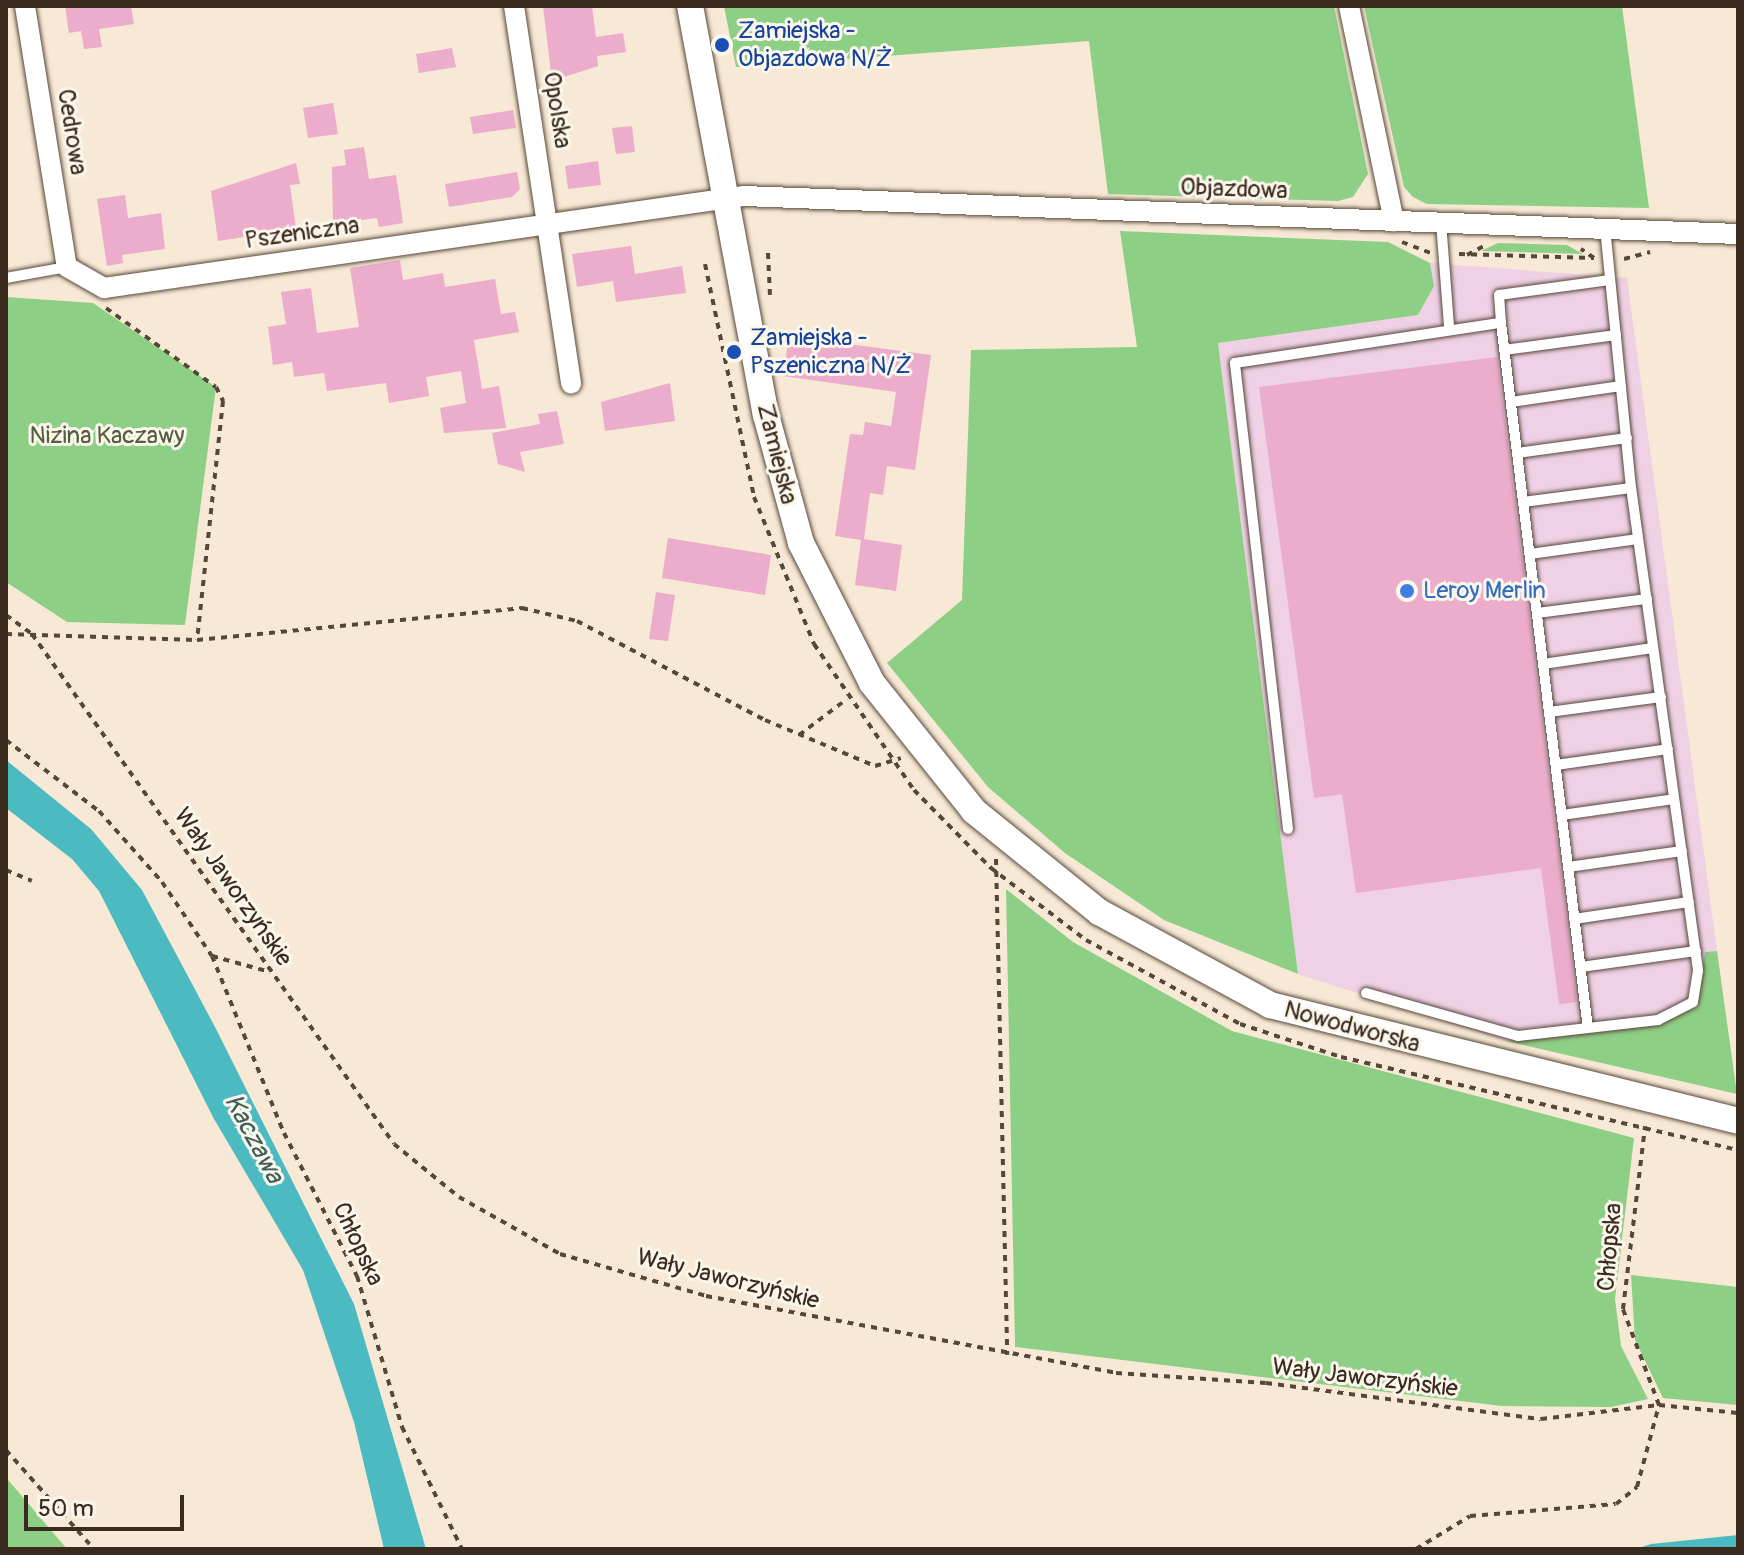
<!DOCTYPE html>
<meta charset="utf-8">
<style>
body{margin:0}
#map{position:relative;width:1744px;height:1555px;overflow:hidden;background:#f7e9d5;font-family:Pangolin,sans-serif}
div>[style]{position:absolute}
.built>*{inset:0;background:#efd0e5}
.green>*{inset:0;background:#8ecf86}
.water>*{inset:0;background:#4cbbc1}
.building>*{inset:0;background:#ecaccb}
.path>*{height:4px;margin-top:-2px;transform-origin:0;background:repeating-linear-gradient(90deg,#574739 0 6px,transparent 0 12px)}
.roads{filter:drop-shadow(0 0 2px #574739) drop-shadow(0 0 2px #574739)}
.service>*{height:10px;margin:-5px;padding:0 5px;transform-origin:5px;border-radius:5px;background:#fff}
.minor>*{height:20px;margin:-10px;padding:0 10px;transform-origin:10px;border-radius:10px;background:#fff}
.tertiary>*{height:26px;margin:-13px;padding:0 13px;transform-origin:13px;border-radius:13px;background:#fff}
.dots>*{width:22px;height:22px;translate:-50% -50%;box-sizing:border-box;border:4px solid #fbf7ec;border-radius:50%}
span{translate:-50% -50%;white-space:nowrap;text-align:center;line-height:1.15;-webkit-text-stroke:6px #fbf7ec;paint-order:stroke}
.transit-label{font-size:24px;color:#164399}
.left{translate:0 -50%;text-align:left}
.street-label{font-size:24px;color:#3b2a1e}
.park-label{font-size:24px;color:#545c3d}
.shop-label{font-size:24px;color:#366cbe}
.water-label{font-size:26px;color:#415d57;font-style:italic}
.frame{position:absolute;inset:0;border:8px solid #3b2a1e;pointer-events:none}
.scale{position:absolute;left:24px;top:1495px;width:160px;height:36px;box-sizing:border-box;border:4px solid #3b2a1e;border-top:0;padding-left:10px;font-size:24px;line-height:28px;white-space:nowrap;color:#3b2a1e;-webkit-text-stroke:6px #fbf7ec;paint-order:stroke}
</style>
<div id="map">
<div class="built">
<i style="clip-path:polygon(1430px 263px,1627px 278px,1717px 951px,1705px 953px,1697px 1007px,1659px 1024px,1506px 1041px,1298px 974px,1218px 343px,1418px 315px,1434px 286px)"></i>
</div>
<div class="green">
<i style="clip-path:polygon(724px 6px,1334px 6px,1368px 174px,1353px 197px,1338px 201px,1108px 194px,1089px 41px,736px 67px)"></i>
<i style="clip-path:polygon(1364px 6px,1622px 6px,1649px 208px,1427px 204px,1413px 197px,1404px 187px)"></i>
<i style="clip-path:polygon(1120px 231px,1388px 242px,1430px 263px,1434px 286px,1418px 315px,1218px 343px,1298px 974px,1164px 920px,1065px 853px,988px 787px,887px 663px,962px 600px,971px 350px,1137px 347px)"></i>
<i style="clip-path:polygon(1498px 243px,1567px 245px,1583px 254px,1481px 251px)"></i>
<i style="clip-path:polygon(6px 297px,93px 303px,216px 387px,185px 625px,67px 622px,6px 582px)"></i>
<i style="clip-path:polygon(1006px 889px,1073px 942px,1232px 1031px,1634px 1138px,1615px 1299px,1621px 1346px,1648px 1399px,1611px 1407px,1502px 1406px,1015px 1347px)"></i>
<i style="clip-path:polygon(1717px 951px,1737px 1094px,1506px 1041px,1659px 1024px,1697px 1007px,1705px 952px)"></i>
<i style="clip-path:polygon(1631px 1275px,1738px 1287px,1738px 1405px,1663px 1398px,1635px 1340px)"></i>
<i style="clip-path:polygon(6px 1478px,9px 1481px,67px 1549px,6px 1549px)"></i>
</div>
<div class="water">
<i style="clip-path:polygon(6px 760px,91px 829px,142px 890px,215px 1027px,354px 1304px,426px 1549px,384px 1549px,354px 1422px,303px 1270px,214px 1119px,99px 891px,72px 859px,6px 808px)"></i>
<i style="clip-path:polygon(1738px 1535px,1738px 1549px,1636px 1549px,1651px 1544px)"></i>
</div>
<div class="building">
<i style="clip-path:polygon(65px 6px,131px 6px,134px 24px,99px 29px,102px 47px,84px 49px,81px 31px,69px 33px)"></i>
<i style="clip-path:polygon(543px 6px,592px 6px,596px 37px,623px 33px,626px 52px,597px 56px,598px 66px,552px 81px)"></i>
<i style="clip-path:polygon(452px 48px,456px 67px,419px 73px,416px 54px)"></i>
<i style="clip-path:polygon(333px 103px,338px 134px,308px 138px,303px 108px)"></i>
<i style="clip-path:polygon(513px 110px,516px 128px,473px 134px,470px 117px)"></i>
<i style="clip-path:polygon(632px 126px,635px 152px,616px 154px,612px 128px)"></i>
<i style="clip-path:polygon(364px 147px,369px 179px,396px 175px,403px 223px,379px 227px,377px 218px,333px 224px,332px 167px,346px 165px,344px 150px)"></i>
<i style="clip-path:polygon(598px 161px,601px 185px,568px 189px,565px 166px)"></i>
<i style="clip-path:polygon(296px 163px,300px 184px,290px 185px,296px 229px,218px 241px,211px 191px)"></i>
<i style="clip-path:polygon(517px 172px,520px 189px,512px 197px,449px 207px,445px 184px)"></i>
<i style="clip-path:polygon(125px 195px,128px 218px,161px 213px,165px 249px,122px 255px,123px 263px,107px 266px,97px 199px)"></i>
<i style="clip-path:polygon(631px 246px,635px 274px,682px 266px,686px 293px,616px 302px,613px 281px,577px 287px,572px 254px)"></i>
<i style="clip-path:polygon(400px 260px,403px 280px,443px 273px,445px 287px,495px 279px,501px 314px,515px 312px,519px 332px,474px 340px,482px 389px,499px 386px,506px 428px,444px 433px,440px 408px,466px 403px,461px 371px,426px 377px,429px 396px,389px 403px,386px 383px,327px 391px,324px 373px,294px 377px,292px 362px,273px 365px,268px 327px,286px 324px,281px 292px,311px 288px,317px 333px,359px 327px,350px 268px)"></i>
<i style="clip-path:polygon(789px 336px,931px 355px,915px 470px,887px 466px,883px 495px,870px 493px,864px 539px,902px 545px,896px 591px,855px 585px,861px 540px,835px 536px,850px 434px,863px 435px,865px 422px,891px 426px,896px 392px,783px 376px)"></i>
<i style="clip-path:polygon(1497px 357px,1577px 1002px,1559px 1004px,1541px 868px,1356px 893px,1342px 794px,1314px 798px,1259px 387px)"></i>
<i style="clip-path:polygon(670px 383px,675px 421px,605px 431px,601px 402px)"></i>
<i style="clip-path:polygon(557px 411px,564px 444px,520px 452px,525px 472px,498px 464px,492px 433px,540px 424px,538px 414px)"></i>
<i style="clip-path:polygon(668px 538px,771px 555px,765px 595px,662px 578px)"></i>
<i style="clip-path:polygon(656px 592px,675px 595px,668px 641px,649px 639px)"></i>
</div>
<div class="path">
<i style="left:1402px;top:242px;width:30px;rotate:21deg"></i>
<i style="left:768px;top:253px;width:42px;rotate:87.3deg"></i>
<i style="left:1459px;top:254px;width:135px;rotate:1.7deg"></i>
<i style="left:1594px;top:258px;width:16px;rotate:-145deg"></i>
<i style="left:1467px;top:255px;width:19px;rotate:-28deg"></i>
<i style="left:1624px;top:259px;width:27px;rotate:-15deg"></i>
<i style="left:705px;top:264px;width:238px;rotate:78.1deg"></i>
<i style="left:754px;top:497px;width:159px;rotate:67.8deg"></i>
<i style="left:814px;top:644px;width:177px;rotate:55.6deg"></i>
<i style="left:914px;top:790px;width:110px;rotate:45.4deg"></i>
<i style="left:991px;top:868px;width:119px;rotate:37.2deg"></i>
<i style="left:1086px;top:940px;width:175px;rotate:28.6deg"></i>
<i style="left:1240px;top:1024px;width:106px;rotate:18.1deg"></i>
<i style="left:1341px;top:1057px;width:408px;rotate:13.2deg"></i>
<i style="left:106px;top:308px;width:135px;rotate:35.7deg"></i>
<i style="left:216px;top:387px;width:16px;rotate:63deg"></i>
<i style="left:223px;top:401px;width:240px;rotate:96.2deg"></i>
<i style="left:6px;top:615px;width:32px;rotate:36deg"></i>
<i style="left:32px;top:634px;width:625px;rotate:54.63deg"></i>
<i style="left:394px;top:1144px;width:84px;rotate:39.2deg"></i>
<i style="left:459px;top:1197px;width:116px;rotate:29.4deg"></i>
<i style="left:560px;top:1254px;width:152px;rotate:16deg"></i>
<i style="left:706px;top:1296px;width:417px;rotate:10.6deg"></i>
<i style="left:1116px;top:1373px;width:150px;rotate:3.8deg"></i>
<i style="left:1266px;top:1383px;width:277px;rotate:7.5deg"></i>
<i style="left:1541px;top:1419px;width:119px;rotate:-6.8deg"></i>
<i style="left:1659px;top:1405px;width:79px;rotate:5.8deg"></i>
<i style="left:6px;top:634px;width:191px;rotate:1.8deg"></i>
<i style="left:197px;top:640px;width:327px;rotate:-5.6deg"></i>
<i style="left:522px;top:608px;width:57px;rotate:13.3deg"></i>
<i style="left:577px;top:621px;width:212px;rotate:27.8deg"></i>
<i style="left:765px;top:720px;width:119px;rotate:22.7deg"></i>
<i style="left:875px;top:766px;width:27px;rotate:-17deg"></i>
<i style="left:799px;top:735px;width:60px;rotate:-36.9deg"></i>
<i style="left:6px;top:740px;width:117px;rotate:37.4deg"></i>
<i style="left:99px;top:811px;width:95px;rotate:48.4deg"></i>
<i style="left:162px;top:882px;width:89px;rotate:56deg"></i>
<i style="left:212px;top:956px;width:60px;rotate:15.4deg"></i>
<i style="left:996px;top:859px;width:496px;rotate:88.7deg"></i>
<i style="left:6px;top:870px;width:28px;rotate:23deg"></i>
<i style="left:212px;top:956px;width:191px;rotate:67.9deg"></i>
<i style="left:284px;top:1133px;width:161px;rotate:63deg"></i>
<i style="left:357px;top:1276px;width:158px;rotate:73.4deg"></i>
<i style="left:402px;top:1427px;width:136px;rotate:63.8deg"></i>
<i style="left:6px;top:1450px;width:132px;rotate:48.4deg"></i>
<i style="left:1416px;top:1549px;width:63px;rotate:-31.4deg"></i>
<i style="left:1470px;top:1516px;width:146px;rotate:-4.7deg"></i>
<i style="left:1616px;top:1504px;width:27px;rotate:-39deg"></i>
<i style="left:1637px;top:1487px;width:85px;rotate:-75deg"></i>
<i style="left:1659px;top:1405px;width:103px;rotate:-110.6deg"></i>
<i style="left:1623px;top:1309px;width:184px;rotate:-83.1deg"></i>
</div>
<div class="roads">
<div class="service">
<i style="left:1441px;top:222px;width:105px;rotate:85.6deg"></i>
<i style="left:6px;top:278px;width:62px;rotate:-10.2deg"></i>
<i style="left:1501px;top:323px;width:28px;rotate:-94deg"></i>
<i style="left:1499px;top:295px;width:112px;rotate:-7.7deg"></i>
<i style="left:1504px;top:350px;width:113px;rotate:-7.6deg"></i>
<i style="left:1511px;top:402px;width:111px;rotate:-8.3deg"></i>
<i style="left:1517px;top:453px;width:111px;rotate:-7.8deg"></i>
<i style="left:1523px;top:502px;width:109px;rotate:-7.4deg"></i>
<i style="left:1530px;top:554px;width:109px;rotate:-7.9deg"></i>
<i style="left:1537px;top:613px;width:111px;rotate:-7.3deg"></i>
<i style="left:1543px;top:664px;width:111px;rotate:-8.3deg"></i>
<i style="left:1549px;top:712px;width:113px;rotate:-7.6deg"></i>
<i style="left:1556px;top:765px;width:113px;rotate:-8.1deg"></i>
<i style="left:1562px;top:815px;width:113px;rotate:-8.1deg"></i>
<i style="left:1288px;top:829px;width:469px;rotate:-96.5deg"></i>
<i style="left:1235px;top:363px;width:269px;rotate:-8.6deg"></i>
<i style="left:1501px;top:323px;width:710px;rotate:82.97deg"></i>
<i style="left:1568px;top:867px;width:115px;rotate:-8deg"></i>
<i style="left:1574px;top:919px;width:116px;rotate:-8.4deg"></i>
<i style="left:1581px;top:967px;width:116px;rotate:-7.9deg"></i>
<i style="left:1366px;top:993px;width:158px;rotate:15.8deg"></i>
<i style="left:1518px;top:1036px;width:141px;rotate:-6.5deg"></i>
<i style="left:1658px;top:1020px;width:39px;rotate:-27deg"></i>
<i style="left:1693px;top:1002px;width:32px;rotate:-81deg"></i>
<i style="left:1698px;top:970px;width:487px;rotate:-97.9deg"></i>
<i style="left:1631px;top:488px;width:260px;rotate:-95.7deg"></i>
</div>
<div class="minor">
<i style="left:25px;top:6px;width:264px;rotate:80.9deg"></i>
<i style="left:67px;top:267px;width:43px;rotate:29.6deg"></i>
<i style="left:104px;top:288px;width:647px;rotate:-8.18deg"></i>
<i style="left:744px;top:196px;width:995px;rotate:2.19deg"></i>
<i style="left:514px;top:6px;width:382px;rotate:81.4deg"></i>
<i style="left:1349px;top:6px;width:220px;rotate:78.2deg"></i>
</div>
<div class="tertiary">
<i style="left:690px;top:6px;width:416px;rotate:79.5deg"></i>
<i style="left:766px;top:415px;width:133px;rotate:74.7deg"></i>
<i style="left:801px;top:543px;width:157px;rotate:63.1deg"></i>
<i style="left:872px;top:683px;width:164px;rotate:51.4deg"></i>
<i style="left:974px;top:811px;width:161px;rotate:38.9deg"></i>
<i style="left:1099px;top:912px;width:195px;rotate:28.5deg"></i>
<i style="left:1270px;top:1005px;width:482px;rotate:13.9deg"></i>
</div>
</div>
<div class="dots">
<i style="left:722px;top:45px;background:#1a4fb4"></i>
<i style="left:734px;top:352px;background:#1a4fb4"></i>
<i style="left:1407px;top:591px;background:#3f7fe0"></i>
</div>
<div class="transit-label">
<span class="left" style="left:738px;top:45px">Zamiejska -<br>Objazdowa N/Ż</span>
<span class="left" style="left:750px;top:352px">Zamiejska -<br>Pszeniczna N/Ż</span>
</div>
<div class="street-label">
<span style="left:557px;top:110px;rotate:81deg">Opolska</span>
<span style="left:72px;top:132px;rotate:81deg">Cedrowa</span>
<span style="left:1234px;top:189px;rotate:2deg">Objazdowa</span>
<span style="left:302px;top:233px;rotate:-8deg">Pszeniczna</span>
<span style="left:777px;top:454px;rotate:76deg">Zamiejska</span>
<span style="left:233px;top:887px;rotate:55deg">Wały Jaworzyńskie</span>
<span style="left:1352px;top:1027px;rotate:15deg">Nowodworska</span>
<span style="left:358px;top:1244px;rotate:65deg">Chłopska</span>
<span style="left:1610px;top:1247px;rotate:-85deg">Chłopska</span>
<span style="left:728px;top:1279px;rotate:14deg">Wały Jaworzyńskie</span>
<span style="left:1365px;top:1378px;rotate:7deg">Wały Jaworzyńskie</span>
</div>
<div class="park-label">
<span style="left:107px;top:436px">Nizina Kaczawy</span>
</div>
<div class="shop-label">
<span class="left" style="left:1423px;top:591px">Leroy Merlin</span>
</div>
<div class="water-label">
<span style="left:253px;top:1139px;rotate:62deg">Kaczawa</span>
</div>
<div class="frame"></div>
<div class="scale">50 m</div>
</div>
